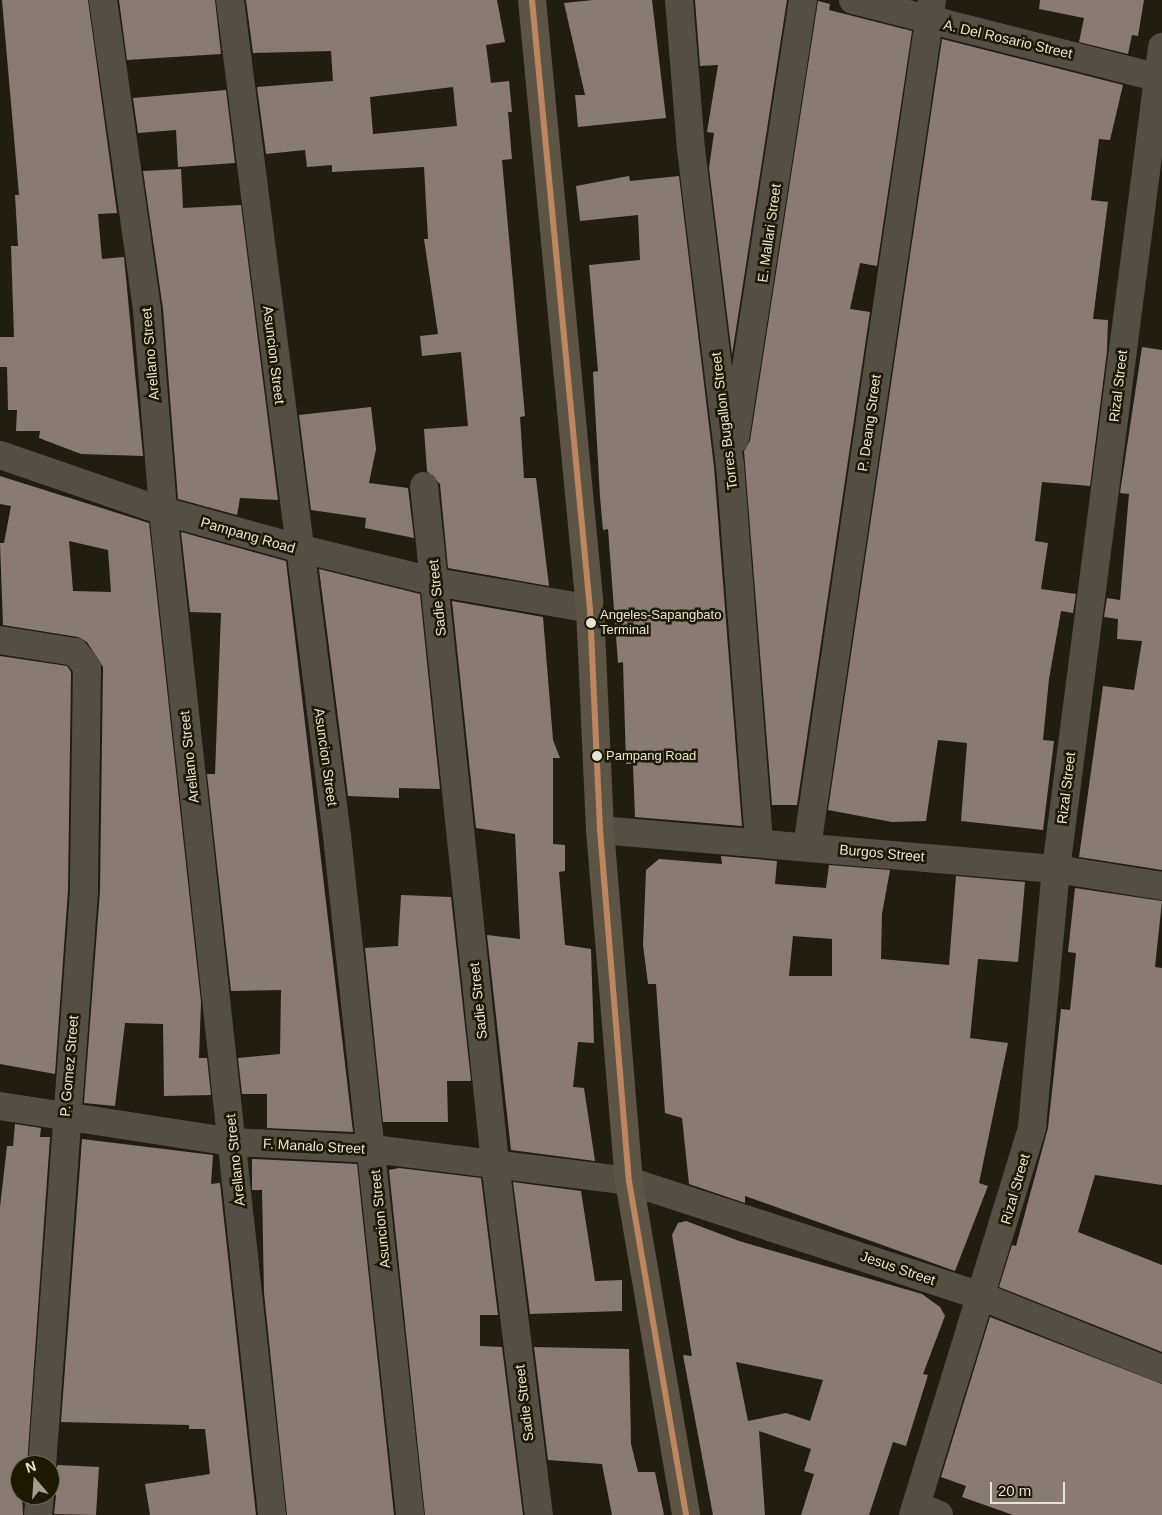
<!DOCTYPE html>
<style>
body{margin:0}
#map{position:relative;width:1162px;height:1515px;overflow:hidden;background:#211e11;font-family:Arial,sans-serif}
div>[style]{position:absolute}
.building>*{inset:0;background:#8a7a74}
.minor>*{height:28px;margin:-14px;padding:0 14px;transform-origin:14px;border-radius:14px;background:#554e44}
.major>*{height:28px;margin:-14px;padding:0 14px;transform-origin:14px;border-radius:14px;background:#5d5445}
.bus-1>*{height:6px;margin:-3px;padding:0 3px;transform-origin:3px;border-radius:3px;background:#bb8660}
.dots>*{width:14px;height:14px;translate:-50% -50%;box-sizing:border-box;border:2px solid #1e1903;border-radius:50%}
span{translate:-50% -50%;white-space:nowrap;text-align:center;line-height:1.15;-webkit-text-stroke:5px #1e1903;paint-order:stroke}
.bus-label{font-size:13px;color:#e7e4d6}
.left{translate:0 -50%;text-align:left}
.street-label{font-size:14px;color:#e7e4d6}
.north{position:absolute;left:10px;top:1455px;width:50px;height:50px;box-sizing:border-box;background:#1e1903;border:1px solid #6e6a57;border-radius:50%;rotate:342deg;font-size:14px;font-weight:700;line-height:20px;text-align:center;color:#e7e4d6}
.north::after{content:'';display:block;margin:auto;width:18px;height:22px;background:#a29f91;clip-path:polygon(50% 0,100% 100%,50% 72%,0 100%)}
.scale{position:absolute;left:990px;top:1482px;width:75px;height:22px;box-sizing:border-box;border:2px solid #e7e4d6;border-top:0;padding-left:6px;font-size:15px;line-height:18px;white-space:nowrap;color:#e7e4d6;-webkit-text-stroke:4px #1e1903;paint-order:stroke}
</style>
<div id="map">
<div class="building">
<i style="clip-path:polygon(2px 0,88px 0,117px 213px,98px 214px,102px 259px,124px 257px,143px 456px,81px 454px,39px 438px,40px 431px,16px 431px,17px 410px,8px 410px,7px 367px,0 367px,0 337px,14px 337px,11px 246px,18px 246px,15px 195px,19px 195px)"></i>
<i style="clip-path:polygon(119px 0,215px 0,221px 54px,127px 60px)"></i>
<i style="clip-path:polygon(evenodd,246px 0,497px 0,505px 42px,486px 45px,491px 83px,509px 81px,512px 112px,508px 112px,512px 159px,502px 160px,525px 416px,520px 417px,524px 478px,536px 478px,549px 586px,448px 568px,440px 484px,427px 471px,424px 429px,468px 426px,461px 352px,422px 356px,420px 336px,438px 334px,424px 239px,428px 239px,424px 167px,332px 172px,332px 165px,307px 167px,305px 150px,266px 154px,257px 87px,333px 81px,331px 51px,253px 53px,246px 0,453px 87px,457px 126px,373px 134px,370px 97px,453px 87px)"></i>
<i style="clip-path:polygon(593px 0,652px 0,666px 118px,578px 127px,575px 95px,585px 95px,564px 3px)"></i>
<i style="clip-path:polygon(695px 0,787px 0,732px 355px,709px 168px,714px 133px,707px 132px,718px 65px,700px 66px)"></i>
<i style="clip-path:polygon(1040px 0,1144px 0,1138px 36px,1132px 35px,1128px 54px,1079px 42px,1084px 18px,1039px 9px)"></i>
<i style="clip-path:polygon(818px 1px,830px 4px,829px 10px,912px 31px,877px 266px,860px 263px,850px 309px,870px 312px,797px 805px,772px 805px,744px 451px,750px 441px)"></i>
<i style="clip-path:polygon(942px 39px,1123px 85px,1110px 140px,1099px 139px,1091px 200px,1108px 202px,1093px 319px,1108px 320px,1107px 351px,1090px 486px,1042px 482px,1035px 541px,1048px 543px,1041px 589px,1076px 594px,1073px 613px,1061px 611px,1049px 679px,1043px 740px,1054px 741px,1043px 830px,961px 821px,967px 743px,938px 740px,926px 821px,892px 822px,828px 810px)"></i>
<i style="clip-path:polygon(226px 90px,235px 163px,178px 167px,176px 130px,138px 133px,133px 98px)"></i>
<i style="clip-path:polygon(181px 169px,183px 208px,241px 205px,278px 500px,240px 498px,237px 515px,178px 499px,163px 309px,143px 171px)"></i>
<i style="clip-path:polygon(629px 176px,630px 181px,679px 176px,714px 467px,742px 826px,635px 817px,633px 764px,626px 764px,623px 662px,618px 663px,608px 529px,603px 530px,600px 497px,593px 372px,598px 371px,589px 265px,640px 260px,638px 215px,580px 221px,576px 186px)"></i>
<i style="clip-path:polygon(1142px 347px,1162px 350px,1162px 870px,1079px 857px,1103px 686px,1134px 690px,1142px 641px,1117px 639px,1118px 619px,1104px 617px,1107px 598px,1120px 600px,1129px 494px,1120px 493px)"></i>
<i style="clip-path:polygon(371px 407px,376px 449px,369px 483px,408px 488px,414px 538px,365px 528px,366px 518px,311px 510px,299px 415px)"></i>
<i style="clip-path:polygon(evenodd,0 476px,149px 523px,201px 1002px,199px 1058px,207px 1058px,211px 1095px,164px 1096px,163px 1024px,125px 1023px,115px 1106px,84px 1103px,100px 891px,103px 667px,87px 642px,78px 637px,3px 625px,0 543px,4px 543px,11px 506px,0 504px,0 476px,69px 541px,108px 550px,111px 592px,73px 591px,69px 541px)"></i>
<i style="clip-path:polygon(181px 532px,286px 561px,353px 1132px,267px 1128px,267px 1094px,242px 1094px,238px 1058px,280px 1054px,281px 990px,231px 991px,207px 774px,215px 774px,221px 613px,190px 612px)"></i>
<i style="clip-path:polygon(319px 569px,420px 594px,440px 789px,399px 788px,399px 798px,348px 796px)"></i>
<i style="clip-path:polygon(452px 601px,543px 617px,553px 740px,560px 758px,553px 758px,553px 844px,565px 845px,565px 871px,559px 872px,565px 945px,591px 949px,594px 1043px,578px 1042px,573px 1087px,584px 1088px,595px 1161px,511px 1150px,487px 935px,520px 939px,515px 834px,476px 828px)"></i>
<i style="clip-path:polygon(0 656px,67px 666px,71px 672px,68px 890px,55px 1074px,0 1064px)"></i>
<i style="clip-path:polygon(evenodd,721px 856px,777px 861px,775px 884px,826px 888px,829px 865px,890px 870px,882px 914px,881px 959px,949px 965px,956px 876px,1025px 882px,1018px 962px,978px 959px,970px 1038px,1008px 1043px,979px 1183px,988px 1186px,955px 1271px,745px 1196px,745px 1203px,689px 1184px,682px 1118px,665px 1113px,656px 984px,648px 984px,643px 945px,646px 870px,659px 859px,722px 864px,721px 856px,793px 936px,832px 939px,832px 976px,789px 976px,793px 936px)"></i>
<i style="clip-path:polygon(1075px 888px,1162px 901px,1155px 967px,1162px 968px,1162px 1185px,1095px 1175px,1078px 1232px,1162px 1265px,1162px 1352px,999px 1287px,1012px 1245px,1016px 1246px,1048px 1128px,1061px 1009px,1070px 1010px,1076px 953px,1068px 952px)"></i>
<i style="clip-path:polygon(401px 895px,451px 897px,471px 1081px,447px 1081px,448px 1122px,383px 1122px,365px 948px,398px 946px)"></i>
<i style="clip-path:polygon(15px 1124px,41px 1128px,40px 1137px,50px 1137px,27px 1465px,20px 1465px,23px 1515px,0 1515px,0 1207px,7px 1146px,13px 1146px)"></i>
<i style="clip-path:polygon(82px 1139px,213px 1155px,211px 1184px,220px 1183px,256px 1515px,150px 1515px,145px 1484px,210px 1474px,205px 1429px,189px 1429px,189px 1425px,61px 1422px)"></i>
<i style="clip-path:polygon(252px 1159px,357px 1164px,394px 1515px,287px 1515px,264px 1293px,262px 1190px,252px 1190px)"></i>
<i style="clip-path:polygon(399px 1168px,481px 1178px,498px 1315px,480px 1315px,480px 1346px,502px 1347px,523px 1515px,425px 1515px,389px 1170px)"></i>
<i style="clip-path:polygon(513px 1182px,581px 1191px,595px 1281px,622px 1280px,622px 1311px,530px 1314px)"></i>
<i style="clip-path:polygon(evenodd,686px 1221px,739px 1241px,922px 1294px,940px 1307px,945px 1316px,923px 1374px,928px 1375px,906px 1446px,893px 1442px,869px 1515px,801px 1515px,814px 1474px,804px 1471px,811px 1449px,759px 1431px,765px 1515px,713px 1515px,683px 1355px,692px 1356px,672px 1235px,678px 1223px,686px 1221px,736px 1362px,823px 1380px,810px 1421px,786px 1413px,748px 1421px,736px 1362px)"></i>
<i style="clip-path:polygon(990px 1317px,1162px 1384px,1162px 1515px,1013px 1515px,962px 1497px,966px 1486px,941px 1477px)"></i>
<i style="clip-path:polygon(534px 1347px,629px 1349px,631px 1444px,638px 1472px,655px 1472px,664px 1515px,612px 1515px,602px 1464px,548px 1460px)"></i>
<i style="clip-path:polygon(58px 1465px,99px 1467px,96px 1515px,54px 1514px,56px 1496px,50px 1478px)"></i>
</div>
<div class="minor">
<i style="left:103px;top:0;width:313px;rotate:81.9deg"></i>
<i style="left:147px;top:310px;width:202px;rotate:85.4deg"></i>
<i style="left:163px;top:511px;width:1010px;rotate:83.8deg"></i>
<i style="left:230px;top:0;width:843px;rotate:82.71deg"></i>
<i style="left:337px;top:836px;width:683px;rotate:83.86deg"></i>
<i style="left:679px;top:0;width:149px;rotate:85.4deg"></i>
<i style="left:691px;top:149px;width:318px;rotate:83deg"></i>
<i style="left:730px;top:465px;width:379px;rotate:85.6deg"></i>
<i style="left:853px;top:0;width:319px;rotate:14.3deg"></i>
<i style="left:735px;top:439px;width:444px;rotate:-81.2deg"></i>
<i style="left:0;top:455px;width:172px;rotate:19deg"></i>
<i style="left:163px;top:511px;width:140px;rotate:15.3deg"></i>
<i style="left:298px;top:548px;width:142px;rotate:13.8deg"></i>
<i style="left:436px;top:582px;width:156px;rotate:9.9deg"></i>
<i style="left:424px;top:486px;width:681px;rotate:84.01deg"></i>
<i style="left:495px;top:1163px;width:355px;rotate:82.9deg"></i>
<i style="left:0;top:640px;width:76px;rotate:9.1deg"></i>
<i style="left:75px;top:652px;width:19px;rotate:51deg"></i>
<i style="left:87px;top:667px;width:224px;rotate:90.8deg"></i>
<i style="left:84px;top:891px;width:576px;rotate:94.18deg"></i>
<i style="left:600px;top:830px;width:458px;rotate:4.9deg"></i>
<i style="left:1056px;top:869px;width:107px;rotate:9.1deg"></i>
<i style="left:807px;top:847px;width:856px;rotate:-81.6deg"></i>
<i style="left:0;top:1106px;width:236px;rotate:8.8deg"></i>
<i style="left:233px;top:1142px;width:140px;rotate:2.9deg"></i>
<i style="left:373px;top:1149px;width:258px;rotate:7.1deg"></i>
<i style="left:629px;top:1181px;width:373px;rotate:18.1deg"></i>
<i style="left:983px;top:1297px;width:193px;rotate:21.9deg"></i>
<i style="left:916px;top:1505px;width:25px;rotate:23deg"></i>
<i style="left:38px;top:1515px;width:20px;rotate:-84deg"></i>
<i style="left:913px;top:1515px;width:406px;rotate:-72.9deg"></i>
<i style="left:1032px;top:1127px;width:259px;rotate:-84.7deg"></i>
<i style="left:1056px;top:869px;width:829px;rotate:-82.65deg"></i>
</div>
<div class="major">
<i style="left:532px;top:0;width:612px;rotate:84.56deg"></i>
<i style="left:590px;top:609px;width:221px;rotate:87.4deg"></i>
<i style="left:600px;top:830px;width:352px;rotate:85.3deg"></i>
<i style="left:629px;top:1181px;width:339px;rotate:80.3deg"></i>
</div>
<div class="bus-1">
<i style="left:532px;top:0;width:612px;rotate:84.56deg"></i>
<i style="left:590px;top:609px;width:221px;rotate:87.4deg"></i>
<i style="left:600px;top:830px;width:352px;rotate:85.3deg"></i>
<i style="left:629px;top:1181px;width:339px;rotate:80.3deg"></i>
</div>
<div class="dots">
<i style="left:591px;top:623px;background:#e7e4d6"></i>
<i style="left:597px;top:756px;background:#e7e4d6"></i>
</div>
<div class="bus-label">
<span class="left" style="left:600px;top:623px">Angeles-Sapangbato<br>Terminal</span>
<span class="left" style="left:606px;top:756px">Pampang Road</span>
</div>
<div class="street-label">
<span style="left:1008px;top:39px;rotate:13deg">A. Del Rosario Street</span>
<span style="left:769px;top:233px;rotate:-82deg">E. Mallari Street</span>
<span style="left:150px;top:354px;rotate:-95deg">Arellano Street</span>
<span style="left:274px;top:355px;rotate:83deg">Asuncion Street</span>
<span style="left:1118px;top:386px;rotate:-83deg">Rizal Street</span>
<span style="left:724px;top:421px;rotate:-97deg">Torres Bugallon Street</span>
<span style="left:869px;top:423px;rotate:-82deg">P. Deang Street</span>
<span style="left:248px;top:535px;rotate:16deg">Pampang Road</span>
<span style="left:437px;top:598px;rotate:-96deg">Sadie Street</span>
<span style="left:189px;top:757px;rotate:-96deg">Arellano Street</span>
<span style="left:326px;top:757px;rotate:82deg">Asuncion Street</span>
<span style="left:1066px;top:788px;rotate:-83deg">Rizal Street</span>
<span style="left:882px;top:853px;rotate:5deg">Burgos Street</span>
<span style="left:478px;top:1001px;rotate:-96deg">Sadie Street</span>
<span style="left:69px;top:1066px;rotate:-85deg">P. Gomez Street</span>
<span style="left:314px;top:1146px;rotate:3deg">F. Manalo Street</span>
<span style="left:235px;top:1160px;rotate:-96deg">Arellano Street</span>
<span style="left:1015px;top:1189px;rotate:-74deg">Rizal Street</span>
<span style="left:380px;top:1219px;rotate:-96deg">Asuncion Street</span>
<span style="left:898px;top:1268px;rotate:19deg">Jesus Street</span>
<span style="left:524px;top:1403px;rotate:-97deg">Sadie Street</span>
</div>
<div class="north">N</div>
<div class="scale">20 m</div>
</div>
